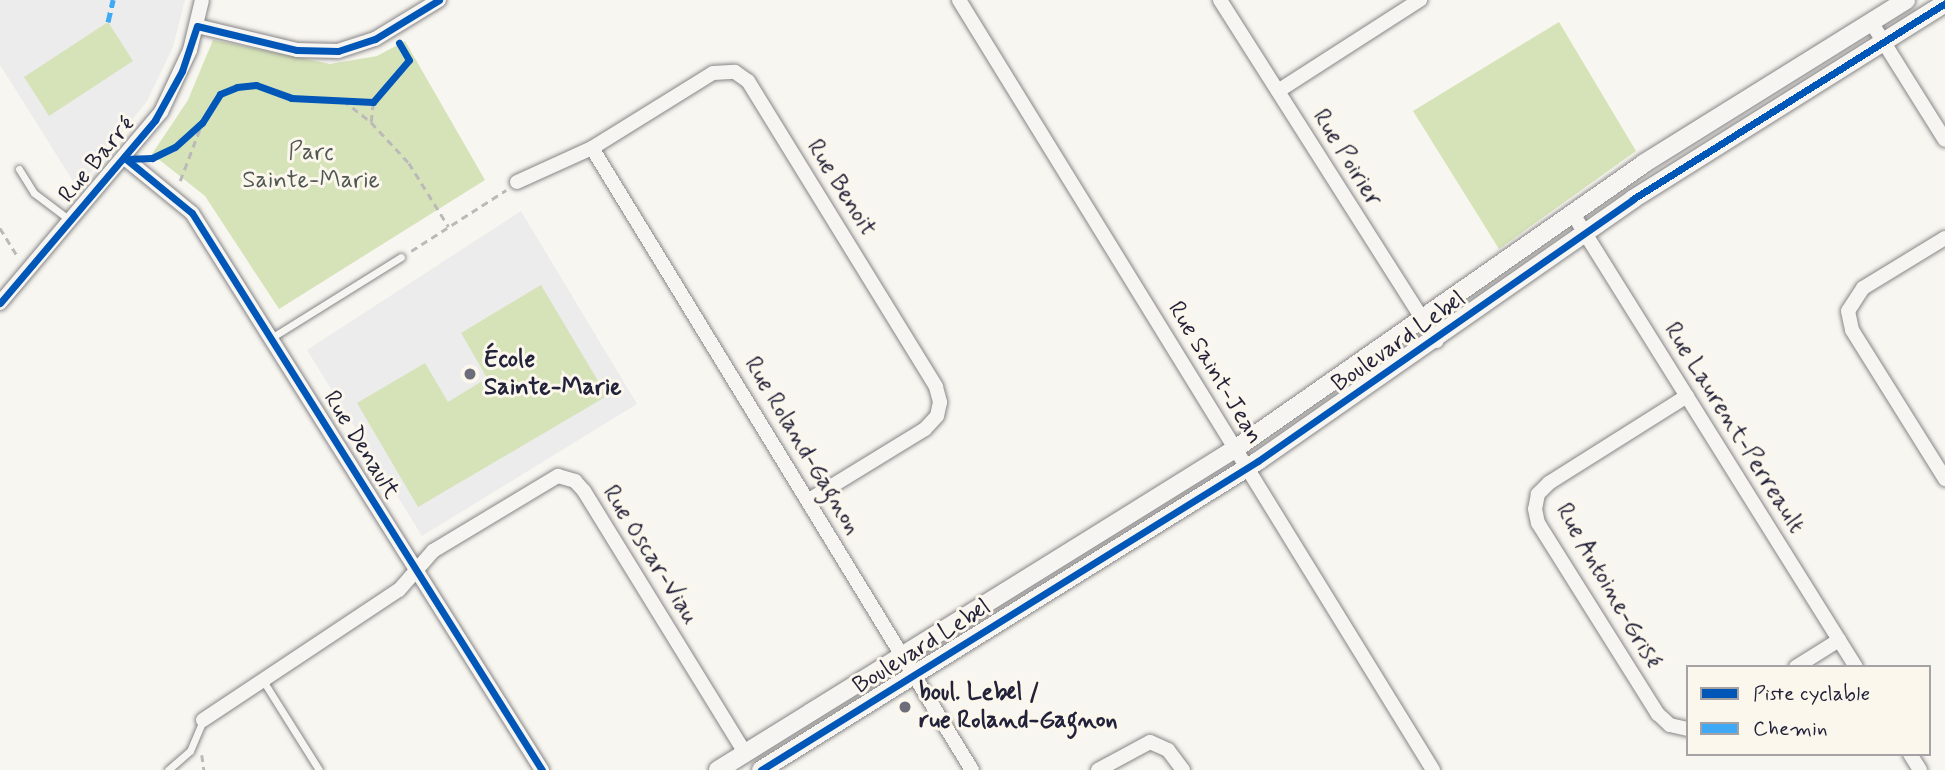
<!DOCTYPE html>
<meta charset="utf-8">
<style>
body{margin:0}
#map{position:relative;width:1945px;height:770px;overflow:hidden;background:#f8f6f0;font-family:Mynerve,sans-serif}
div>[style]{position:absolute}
.built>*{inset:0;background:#ececed}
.green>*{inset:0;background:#d6e3b8}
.path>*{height:2.5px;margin-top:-1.25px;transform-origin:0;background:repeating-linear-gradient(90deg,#bcbab9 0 7px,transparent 0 12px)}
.roads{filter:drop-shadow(0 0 2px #878688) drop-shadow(0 0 2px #878688)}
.service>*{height:7px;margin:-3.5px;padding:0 3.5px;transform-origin:3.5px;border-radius:3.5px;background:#f6f5f1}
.minor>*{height:14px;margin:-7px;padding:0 7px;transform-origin:7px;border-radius:7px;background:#f6f5f1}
.tertiary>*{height:18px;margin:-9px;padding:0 9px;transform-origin:9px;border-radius:9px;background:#f6f5f1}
.quiet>*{height:5px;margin-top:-2.5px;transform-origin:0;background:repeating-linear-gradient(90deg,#3fa9f5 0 10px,transparent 0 15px)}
.cycleway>*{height:7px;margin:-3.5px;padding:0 3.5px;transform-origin:3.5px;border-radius:3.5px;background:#0057b8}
.dots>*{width:19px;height:19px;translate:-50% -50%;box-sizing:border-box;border:4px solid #fbf7ec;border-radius:50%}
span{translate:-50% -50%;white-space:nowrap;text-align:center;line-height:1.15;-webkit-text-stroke:6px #fbf7ec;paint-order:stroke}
.park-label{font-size:24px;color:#505753}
.street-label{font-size:24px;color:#22223b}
.poi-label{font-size:24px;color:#22223b;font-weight:700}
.left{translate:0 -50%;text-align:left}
.legend{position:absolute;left:1686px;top:665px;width:245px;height:91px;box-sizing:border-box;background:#fbf7ec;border:2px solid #a4a2a5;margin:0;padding:9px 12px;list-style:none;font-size:21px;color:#22223b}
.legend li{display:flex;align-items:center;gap:14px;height:35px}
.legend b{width:35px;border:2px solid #a4a2a5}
</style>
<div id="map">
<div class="built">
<i style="clip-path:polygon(0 0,185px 0,173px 47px,147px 101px,78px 189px,0 65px)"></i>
<i style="clip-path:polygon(521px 211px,637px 404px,422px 536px,307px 350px)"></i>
</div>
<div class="green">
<i style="clip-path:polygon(108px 22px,133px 61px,49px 116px,24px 77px)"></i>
<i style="clip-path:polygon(1559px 22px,1636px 151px,1499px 249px,1413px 111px)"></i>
<i style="clip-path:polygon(213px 40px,330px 64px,377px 56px,405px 41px,485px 180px,279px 309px,205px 196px,152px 154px,188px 100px)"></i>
<i style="clip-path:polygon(541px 285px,607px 396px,418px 507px,357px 403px,425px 363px,448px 402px,487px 378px,461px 333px)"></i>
</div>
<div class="path">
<i style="left:343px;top:100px;width:36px;rotate:38deg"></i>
<i style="left:371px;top:122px;width:56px;rotate:47.2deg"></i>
<i style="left:409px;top:163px;width:75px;rotate:58deg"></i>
<i style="left:371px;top:122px;width:20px;rotate:-84deg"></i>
<i style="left:180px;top:181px;width:62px;rotate:-69.2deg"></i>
<i style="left:0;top:228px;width:36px;rotate:58deg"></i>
<i style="left:411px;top:251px;width:113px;rotate:-32.7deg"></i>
<i style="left:202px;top:755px;width:15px;rotate:82deg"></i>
</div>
<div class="roads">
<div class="service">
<i style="left:19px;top:169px;width:28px;rotate:58deg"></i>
<i style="left:34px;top:193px;width:46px;rotate:37.1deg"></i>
<i style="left:271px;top:338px;width:153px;rotate:-31.9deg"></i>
<i style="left:262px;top:679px;width:107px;rotate:57.9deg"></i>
<i style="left:168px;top:770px;width:29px;rotate:-41deg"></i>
<i style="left:190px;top:751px;width:34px;rotate:-67deg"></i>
</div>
<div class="minor">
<i style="left:959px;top:0;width:904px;rotate:58.38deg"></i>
<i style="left:1220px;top:0;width:404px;rotate:57.6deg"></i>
<i style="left:1871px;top:22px;width:139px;rotate:57.9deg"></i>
<i style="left:197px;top:26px;width:103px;rotate:13.5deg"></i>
<i style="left:297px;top:50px;width:41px;rotate:1.4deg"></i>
<i style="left:338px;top:51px;width:39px;rotate:-18deg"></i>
<i style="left:375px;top:39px;width:75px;rotate:-31.4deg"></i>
<i style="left:1278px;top:91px;width:169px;rotate:-32.7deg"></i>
<i style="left:592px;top:148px;width:729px;rotate:58.58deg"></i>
<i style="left:126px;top:159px;width:85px;rotate:39.3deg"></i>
<i style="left:192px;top:213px;width:658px;rotate:57.86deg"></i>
<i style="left:517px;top:182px;width:82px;rotate:-24.4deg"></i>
<i style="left:592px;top:148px;width:142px;rotate:-31.8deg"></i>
<i style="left:713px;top:73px;width:22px;rotate:-3deg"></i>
<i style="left:735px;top:72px;width:16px;rotate:35deg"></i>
<i style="left:748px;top:81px;width:359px;rotate:58.4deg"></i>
<i style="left:936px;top:387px;width:16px;rotate:75deg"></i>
<i style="left:940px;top:402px;width:14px;rotate:102deg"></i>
<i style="left:937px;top:416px;width:18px;rotate:133deg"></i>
<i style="left:925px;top:429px;width:136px;rotate:148.5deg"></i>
<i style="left:1573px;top:214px;width:534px;rotate:58.01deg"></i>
<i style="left:1945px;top:238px;width:96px;rotate:148.6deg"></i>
<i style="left:1863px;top:288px;width:27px;rotate:123deg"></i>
<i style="left:1848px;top:311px;width:19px;rotate:78deg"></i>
<i style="left:1852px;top:330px;width:176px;rotate:58deg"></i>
<i style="left:0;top:303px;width:250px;rotate:-49.9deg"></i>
<i style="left:161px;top:112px;width:68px;rotate:-64.9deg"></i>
<i style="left:190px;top:50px;width:51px;rotate:-76.5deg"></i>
<i style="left:1687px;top:396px;width:163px;rotate:147.8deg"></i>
<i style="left:1549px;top:483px;width:16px;rotate:135deg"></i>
<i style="left:1538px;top:494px;width:15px;rotate:101deg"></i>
<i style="left:1535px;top:509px;width:14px;rotate:78deg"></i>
<i style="left:1538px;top:523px;width:226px;rotate:57.9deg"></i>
<i style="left:1658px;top:714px;width:16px;rotate:43deg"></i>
<i style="left:1670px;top:725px;width:18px;rotate:13deg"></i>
<i style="left:1796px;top:667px;width:51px;rotate:-32.1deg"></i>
<i style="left:203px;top:720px;width:235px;rotate:-33.6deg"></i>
<i style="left:399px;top:590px;width:52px;rotate:-48.9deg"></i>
<i style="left:433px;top:551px;width:146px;rotate:-31deg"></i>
<i style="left:558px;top:476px;width:18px;rotate:16deg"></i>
<i style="left:575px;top:481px;width:13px;rotate:48deg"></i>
<i style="left:584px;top:491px;width:308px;rotate:58.4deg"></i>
<i style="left:1910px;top:754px;width:19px;rotate:58deg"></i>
<i style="left:1098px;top:770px;width:59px;rotate:-28.3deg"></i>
<i style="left:1150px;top:742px;width:20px;rotate:24deg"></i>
<i style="left:1168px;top:750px;width:25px;rotate:53deg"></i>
</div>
<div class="tertiary">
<i style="left:718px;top:770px;width:609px;rotate:-31.84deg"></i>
<i style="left:1235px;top:449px;width:498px;rotate:-34.9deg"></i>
<i style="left:1643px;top:164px;width:310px;rotate:-31.9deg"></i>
<i style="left:761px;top:770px;width:585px;rotate:-31.87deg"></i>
<i style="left:1258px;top:461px;width:457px;rotate:-34.9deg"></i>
<i style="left:1633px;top:199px;width:368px;rotate:-32.1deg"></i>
</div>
</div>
<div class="quiet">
<i style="left:108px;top:22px;width:23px;rotate:-77deg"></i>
</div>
<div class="cycleway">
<i style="left:126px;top:159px;width:85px;rotate:39.3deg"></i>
<i style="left:192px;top:213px;width:658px;rotate:57.86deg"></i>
<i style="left:126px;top:159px;width:26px;rotate:-2deg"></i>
<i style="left:152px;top:158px;width:25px;rotate:-26deg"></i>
<i style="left:175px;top:147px;width:36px;rotate:-42deg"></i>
<i style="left:202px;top:123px;width:34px;rotate:-58deg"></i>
<i style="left:220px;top:94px;width:18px;rotate:-22deg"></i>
<i style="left:237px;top:87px;width:19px;rotate:-6deg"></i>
<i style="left:256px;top:85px;width:37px;rotate:20deg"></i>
<i style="left:291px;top:98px;width:82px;rotate:2.8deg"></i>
<i style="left:373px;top:102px;width:55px;rotate:-49.4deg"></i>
<i style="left:409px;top:60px;width:20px;rotate:-120deg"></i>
<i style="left:0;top:303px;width:240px;rotate:-49.7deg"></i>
<i style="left:155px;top:120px;width:56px;rotate:-61.1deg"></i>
<i style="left:182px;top:71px;width:47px;rotate:-71.6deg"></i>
<i style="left:197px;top:26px;width:103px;rotate:13.5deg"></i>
<i style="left:297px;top:50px;width:41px;rotate:1.4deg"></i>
<i style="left:338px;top:51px;width:39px;rotate:-18deg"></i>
<i style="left:375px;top:39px;width:75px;rotate:-31.4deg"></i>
<i style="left:761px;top:770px;width:585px;rotate:-31.87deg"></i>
<i style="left:1258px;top:461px;width:457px;rotate:-34.9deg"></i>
<i style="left:1633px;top:199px;width:368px;rotate:-32.1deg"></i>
</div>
<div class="dots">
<i style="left:470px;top:374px;background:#6d6c7a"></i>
<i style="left:905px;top:707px;background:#6d6c7a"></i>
</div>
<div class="park-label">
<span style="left:311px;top:167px">Parc<br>Sainte-Marie</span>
</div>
<div class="street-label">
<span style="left:1347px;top:158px;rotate:58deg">Rue Poirier</span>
<span style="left:97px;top:160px;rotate:-50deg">Rue Barré</span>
<span style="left:841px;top:188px;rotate:58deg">Rue Benoit</span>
<span style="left:1399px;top:342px;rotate:-35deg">Boulevard Lebel</span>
<span style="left:1215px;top:373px;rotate:59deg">Rue Saint-Jean</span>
<span style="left:1734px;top:428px;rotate:58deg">Rue Laurent-Perreault</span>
<span style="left:361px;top:445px;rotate:58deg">Rue Denault</span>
<span style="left:802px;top:446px;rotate:59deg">Rue Roland-Gagnon</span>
<span style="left:650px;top:555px;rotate:58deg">Rue Oscar-Viau</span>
<span style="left:1608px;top:586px;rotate:60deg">Rue Antoine-Grisé</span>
<span style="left:922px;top:647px;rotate:-32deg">Boulevard Lebel</span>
</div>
<div class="poi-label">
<span class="left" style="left:484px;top:374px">École<br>Sainte-Marie</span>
<span class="left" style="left:919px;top:707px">boul. Lebel /<br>rue Roland-Gagnon</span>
</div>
<ul class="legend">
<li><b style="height:9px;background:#0057b8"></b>Piste cyclable</li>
<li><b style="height:9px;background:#3fa9f5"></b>Chemin</li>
</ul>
</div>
